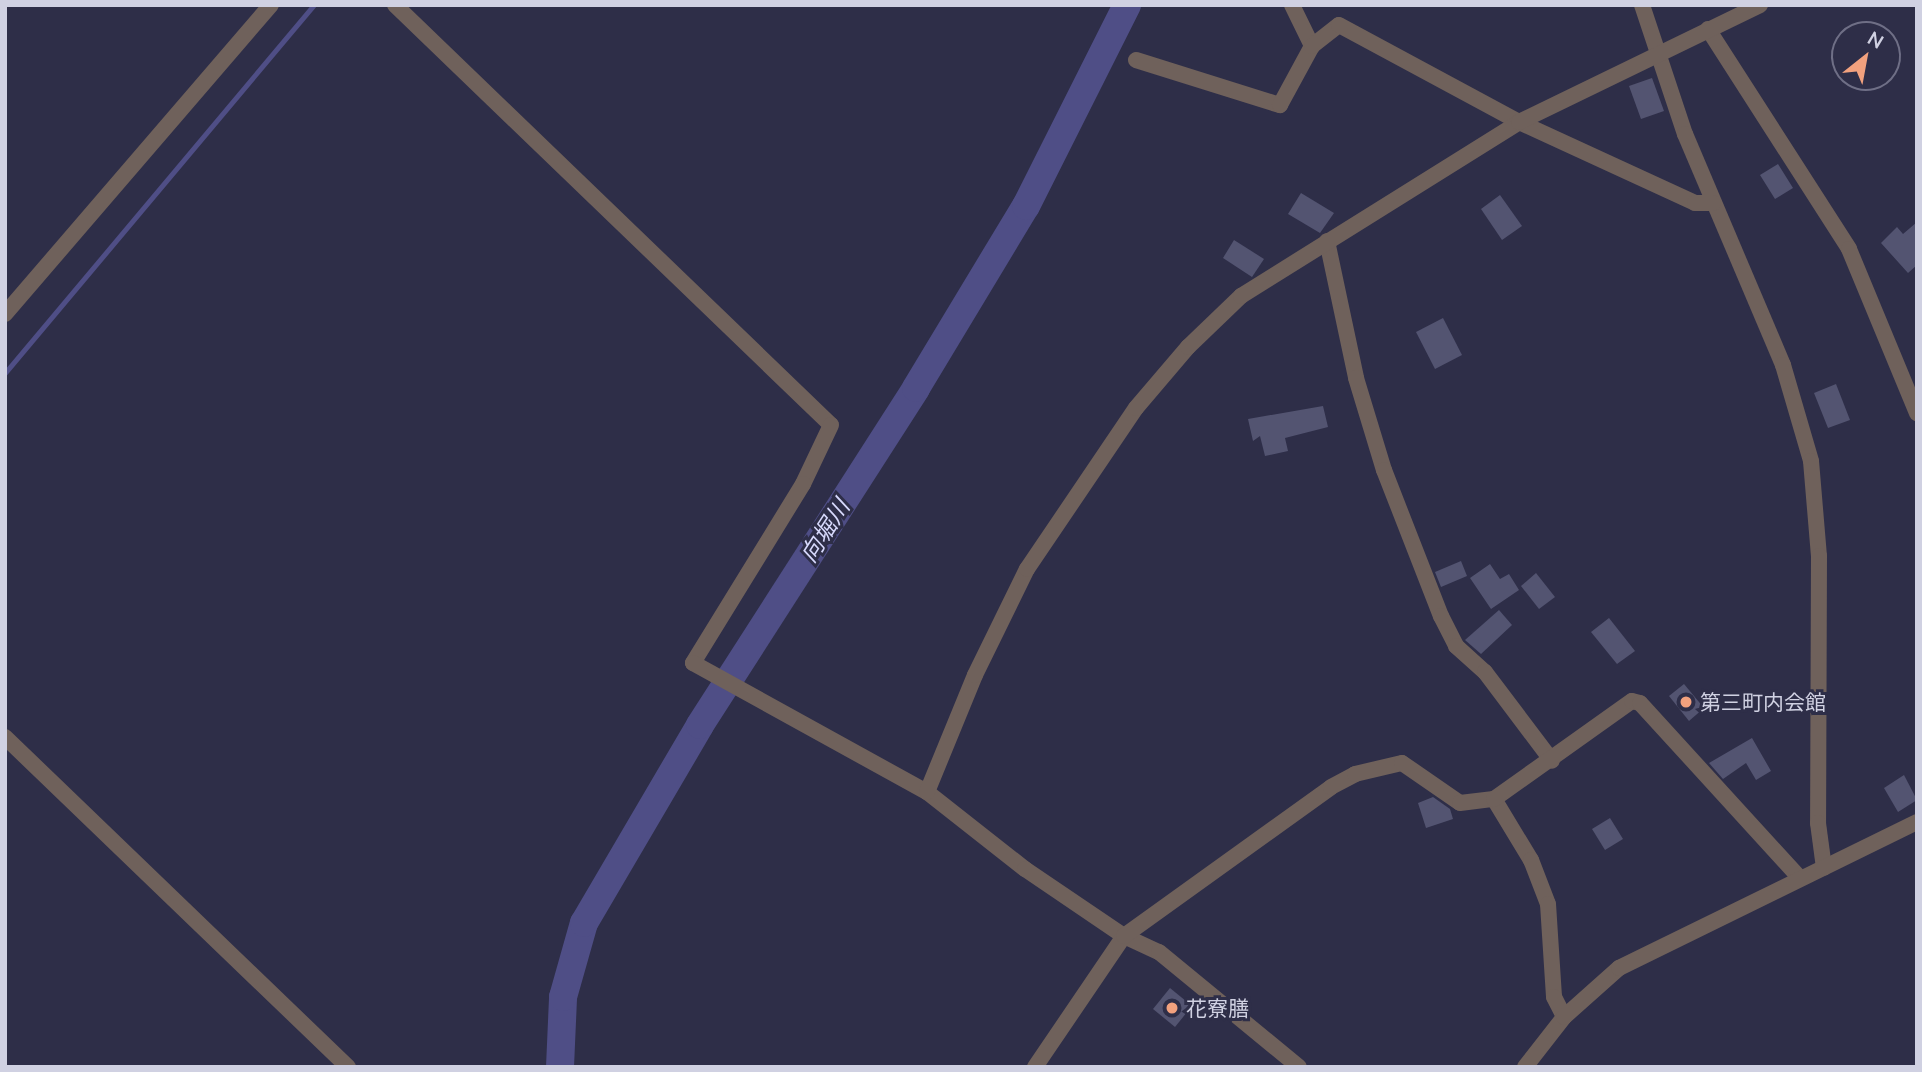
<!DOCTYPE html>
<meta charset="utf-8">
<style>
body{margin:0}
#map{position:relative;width:1922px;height:1072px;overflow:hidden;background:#2e2e48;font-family:Mulish,"Noto Sans JP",sans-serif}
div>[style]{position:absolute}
.stream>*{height:4.5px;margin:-2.25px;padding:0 2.25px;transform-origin:2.25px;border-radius:2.25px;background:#4f4e86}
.river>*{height:28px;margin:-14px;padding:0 14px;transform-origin:14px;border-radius:14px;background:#4f4e86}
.building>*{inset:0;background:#535471}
.minor>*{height:16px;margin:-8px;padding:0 8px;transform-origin:8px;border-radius:8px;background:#6f615b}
.dots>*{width:19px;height:19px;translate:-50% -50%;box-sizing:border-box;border:4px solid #2e2e48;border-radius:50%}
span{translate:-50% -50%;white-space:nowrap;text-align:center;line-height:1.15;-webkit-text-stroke:6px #2e2e48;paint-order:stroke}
.poi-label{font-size:21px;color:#d0d1e2}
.left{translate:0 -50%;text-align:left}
.water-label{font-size:23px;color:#d7d9fc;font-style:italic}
.frame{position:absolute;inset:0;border:7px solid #d0d1e2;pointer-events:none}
.north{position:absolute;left:1831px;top:21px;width:70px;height:70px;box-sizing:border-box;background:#2e2e48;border:2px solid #6f6f86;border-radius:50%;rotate:31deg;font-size:19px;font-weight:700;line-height:28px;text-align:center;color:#d0d1e2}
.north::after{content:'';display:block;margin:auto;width:24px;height:32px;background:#f2a17e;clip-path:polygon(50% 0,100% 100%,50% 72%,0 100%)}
</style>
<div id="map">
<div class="stream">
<i style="left:5px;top:373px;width:481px;rotate:-50deg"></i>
</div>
<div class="river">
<i style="left:560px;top:1067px;width:70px;rotate:-87.5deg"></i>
<i style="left:563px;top:997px;width:77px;rotate:-74.2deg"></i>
<i style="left:584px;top:923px;width:229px;rotate:-59.6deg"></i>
<i style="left:700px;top:725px;width:400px;rotate:-57.3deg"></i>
<i style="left:916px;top:388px;width:213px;rotate:-58.9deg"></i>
<i style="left:1026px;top:206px;width:225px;rotate:-63.3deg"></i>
</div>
<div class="building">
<i style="clip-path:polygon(1652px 78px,1664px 111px,1641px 119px,1629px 86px)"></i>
<i style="clip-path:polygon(1778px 164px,1793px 188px,1775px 199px,1760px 175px)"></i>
<i style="clip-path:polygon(1301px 193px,1334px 213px,1320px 233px,1288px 214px)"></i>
<i style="clip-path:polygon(1500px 195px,1522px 226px,1502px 240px,1481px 209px)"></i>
<i style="clip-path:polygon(1917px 222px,1917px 265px,1908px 273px,1881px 243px,1897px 227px,1903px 234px)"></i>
<i style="clip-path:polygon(1234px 240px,1264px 259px,1252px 277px,1223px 258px)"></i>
<i style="clip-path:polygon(1443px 318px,1462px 355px,1435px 369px,1416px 332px)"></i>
<i style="clip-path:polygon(1836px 384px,1850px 420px,1828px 428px,1814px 393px)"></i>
<i style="clip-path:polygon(1323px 406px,1328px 427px,1285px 438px,1288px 451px,1265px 456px,1260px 436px,1253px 441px,1248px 419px)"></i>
<i style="clip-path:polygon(1461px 561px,1467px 576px,1441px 587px,1435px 572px)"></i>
<i style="clip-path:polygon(1490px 564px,1500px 579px,1509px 574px,1519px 590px,1491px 609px,1470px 578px)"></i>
<i style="clip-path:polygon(1536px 573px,1555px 597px,1539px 609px,1521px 586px)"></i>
<i style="clip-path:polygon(1499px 610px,1512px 625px,1481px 654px,1465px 640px)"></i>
<i style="clip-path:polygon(1609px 618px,1635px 651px,1617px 664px,1591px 632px)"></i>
<i style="clip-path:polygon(1684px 684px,1704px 708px,1689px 721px,1669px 696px)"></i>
<i style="clip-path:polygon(1752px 738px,1771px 771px,1756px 780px,1746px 763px,1723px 779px,1709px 763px)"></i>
<i style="clip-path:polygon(1904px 775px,1917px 800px,1898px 812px,1884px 788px)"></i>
<i style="clip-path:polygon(1433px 797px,1450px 809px,1453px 819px,1426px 828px,1418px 803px)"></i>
<i style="clip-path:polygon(1610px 818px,1623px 839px,1605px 850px,1592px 829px)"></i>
<i style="clip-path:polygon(1170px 988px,1192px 1006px,1175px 1027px,1153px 1009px)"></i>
</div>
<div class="minor">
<i style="left:395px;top:5px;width:605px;rotate:43.93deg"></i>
<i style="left:831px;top:425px;width:65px;rotate:115.4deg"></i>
<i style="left:803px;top:484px;width:210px;rotate:121.6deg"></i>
<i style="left:693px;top:663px;width:267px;rotate:28.9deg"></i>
<i style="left:927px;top:792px;width:125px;rotate:38.2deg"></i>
<i style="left:1025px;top:869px;width:120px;rotate:34.1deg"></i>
<i style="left:1124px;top:936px;width:38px;rotate:25deg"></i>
<i style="left:1159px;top:952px;width:181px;rotate:39.4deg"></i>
<i style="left:1292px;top:5px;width:46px;rotate:64deg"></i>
<i style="left:1642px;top:5px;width:136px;rotate:71.6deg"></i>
<i style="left:1685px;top:134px;width:251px;rotate:67deg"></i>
<i style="left:1783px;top:365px;width:100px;rotate:73.7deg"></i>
<i style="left:1811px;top:461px;width:95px;rotate:85.2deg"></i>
<i style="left:1819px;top:556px;width:267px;rotate:90.2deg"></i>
<i style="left:1818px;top:823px;width:45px;rotate:82.4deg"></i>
<i style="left:1708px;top:29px;width:261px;rotate:57.3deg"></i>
<i style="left:1849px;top:249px;width:178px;rotate:67.5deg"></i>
<i style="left:1136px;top:60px;width:151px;rotate:17.4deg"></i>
<i style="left:1280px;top:105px;width:67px;rotate:-61.5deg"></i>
<i style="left:1312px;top:46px;width:34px;rotate:-38deg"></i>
<i style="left:1339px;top:25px;width:204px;rotate:28.3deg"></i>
<i style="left:1519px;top:122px;width:194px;rotate:24.7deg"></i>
<i style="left:1695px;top:203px;width:18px"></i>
<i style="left:1327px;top:241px;width:140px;rotate:78deg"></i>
<i style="left:1356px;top:378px;width:96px;rotate:73.1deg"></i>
<i style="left:1384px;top:470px;width:157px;rotate:68.7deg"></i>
<i style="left:1441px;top:616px;width:34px;rotate:63deg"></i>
<i style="left:1456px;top:646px;width:39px;rotate:42deg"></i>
<i style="left:1485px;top:672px;width:111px;rotate:53deg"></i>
<i style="left:5px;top:314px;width:408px;rotate:-49.3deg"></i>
<i style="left:5px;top:737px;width:476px;rotate:43.9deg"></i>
<i style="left:927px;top:792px;width:126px;rotate:-67.7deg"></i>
<i style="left:975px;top:675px;width:118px;rotate:-63.9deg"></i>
<i style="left:1027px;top:569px;width:194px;rotate:-55.9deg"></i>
<i style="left:1136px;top:408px;width:80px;rotate:-49.6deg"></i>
<i style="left:1188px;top:347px;width:74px;rotate:-43.9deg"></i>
<i style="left:1241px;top:296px;width:328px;rotate:-32deg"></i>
<i style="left:1519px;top:122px;width:268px;rotate:-25.9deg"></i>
<i style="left:1494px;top:799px;width:71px;rotate:58.8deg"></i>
<i style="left:1531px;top:860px;width:47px;rotate:68.9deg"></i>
<i style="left:1548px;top:904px;width:93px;rotate:86.3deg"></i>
<i style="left:1554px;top:997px;width:22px;rotate:63deg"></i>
<i style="left:1035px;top:1067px;width:158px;rotate:-55.8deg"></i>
<i style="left:1124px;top:936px;width:255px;rotate:-35.7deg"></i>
<i style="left:1331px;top:787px;width:27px;rotate:-28deg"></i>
<i style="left:1355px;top:774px;width:48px;rotate:-13.2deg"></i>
<i style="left:1402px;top:763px;width:70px;rotate:34.6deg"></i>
<i style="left:1460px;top:803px;width:34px;rotate:-7deg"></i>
<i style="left:1494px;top:799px;width:169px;rotate:-35.4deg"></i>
<i style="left:1632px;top:701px;width:8px;rotate:14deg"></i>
<i style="left:1640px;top:703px;width:237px;rotate:47.6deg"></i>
<i style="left:1525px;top:1067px;width:63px;rotate:-52deg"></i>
<i style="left:1564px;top:1017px;width:74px;rotate:-41.7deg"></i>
<i style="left:1619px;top:968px;width:332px;rotate:-26.1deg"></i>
</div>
<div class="dots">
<i style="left:1686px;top:702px;background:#f2a17e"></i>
<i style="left:1172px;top:1008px;background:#f2a17e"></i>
</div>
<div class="poi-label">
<span class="left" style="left:1700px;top:702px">第三町内会館</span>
<span class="left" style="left:1186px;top:1008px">花寮膳</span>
</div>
<div class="water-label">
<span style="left:825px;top:531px;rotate:-57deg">向堀川</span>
</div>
<div class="frame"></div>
<div class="north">N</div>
</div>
